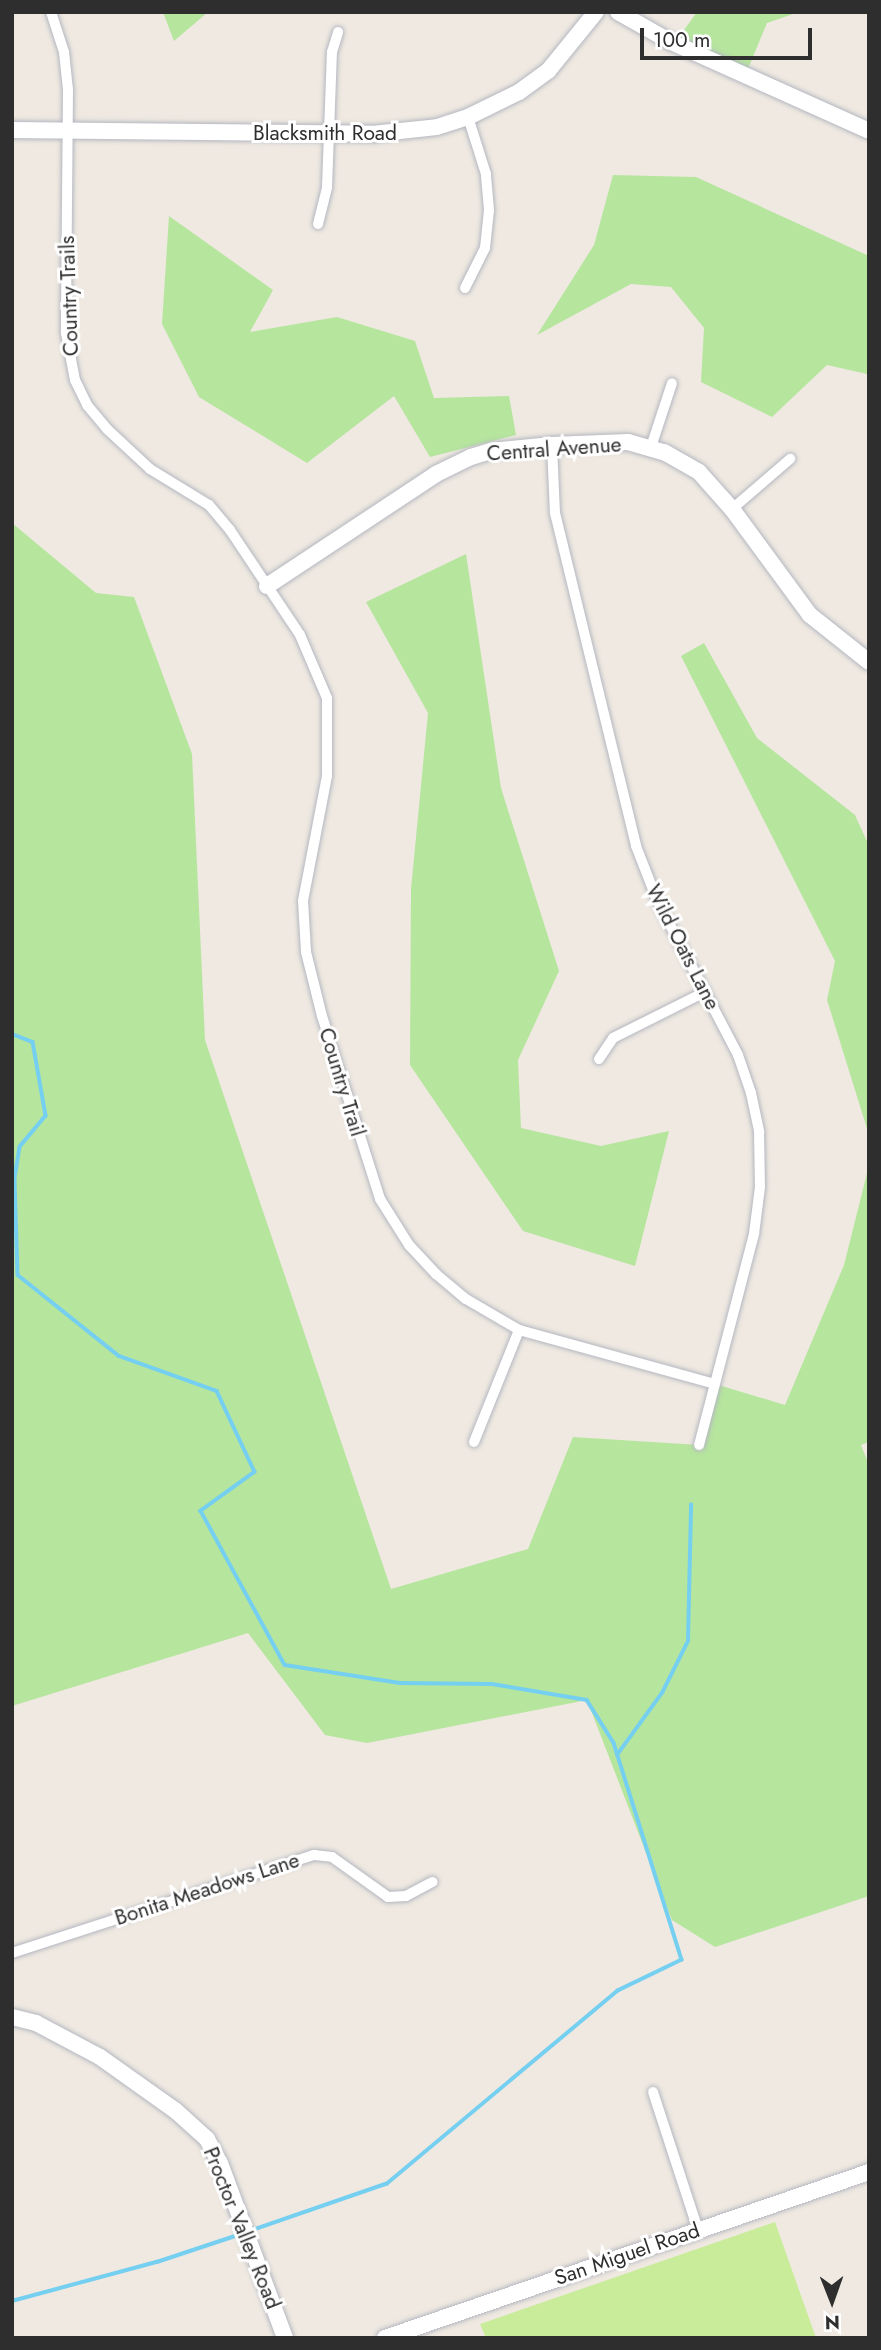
<!DOCTYPE html>
<style>
body{margin:0}
#map{position:relative;width:881px;height:2350px;overflow:hidden;background:#efe9e1;font-family:Jost,sans-serif}
div>[style]{position:absolute}
.green>*{inset:0;background:#b6e59e}
.pitch>*{inset:0;background:#c9ec9a}
.stream>*{height:3.5px;margin:-1.75px;padding:0 1.75px;transform-origin:1.75px;border-radius:1.75px;background:#75cff0}
.roads{filter:drop-shadow(0 0 2px #b4b7c1) drop-shadow(0 0 2px #b4b7c1)}
.street>*{height:10px;margin:-5px;padding:0 5px;transform-origin:5px;border-radius:5px;background:#fff}
.secondary>*{height:16px;margin:-8px;padding:0 8px;transform-origin:8px;border-radius:8px;background:#fff}
span{translate:-50% -50%;white-space:nowrap;text-align:center;line-height:1.15;-webkit-text-stroke:6px #fff;paint-order:stroke}
.street-label{font-size:21px;color:#2e2e2e}
.frame{position:absolute;inset:0;border:14px solid #2e2e2e;pointer-events:none}
.north{position:absolute;left:797px;top:2266px;width:70px;height:70px;-webkit-text-stroke:5px #fff;paint-order:stroke;rotate:179deg;font-size:19px;font-weight:700;line-height:28px;text-align:center;color:#2e2e2e}
.north::after{content:'';display:block;margin:auto;width:24px;height:32px;background:#2e2e2e;clip-path:polygon(50% 0,100% 100%,50% 72%,0 100%)}
.scale{position:absolute;left:640px;top:28px;width:172px;height:32px;box-sizing:border-box;border:4px solid #2e2e2e;border-top:0;padding-left:9px;font-size:21px;line-height:24px;white-space:nowrap;color:#2e2e2e;-webkit-text-stroke:5px #fff;paint-order:stroke}
</style>
<div id="map">
<div class="green">
<i style="clip-path:polygon(163px 12px,208px 12px,174px 41px)"></i>
<i style="clip-path:polygon(697px 12px,799px 12px,767px 23px,745px 76px,674px 44px)"></i>
<i style="clip-path:polygon(613px 175px,696px 177px,869px 256px,869px 401px,867px 374px,827px 365px,772px 417px,701px 382px,704px 328px,671px 287px,631px 284px,537px 335px,594px 245px)"></i>
<i style="clip-path:polygon(169px 216px,273px 290px,250px 332px,337px 317px,415px 341px,434px 398px,509px 396px,516px 435px,430px 457px,394px 396px,307px 463px,199px 397px,162px 324px)"></i>
<i style="clip-path:polygon(12px 523px,96px 593px,134px 597px,192px 754px,205px 1040px,391px 1589px,528px 1549px,573px 1437px,699px 1445px,715px 1384px,785px 1405px,844px 1265px,869px 1165px,869px 1442px,861px 1445px,869px 1465px,869px 1896px,715px 1947px,672px 1920px,587px 1700px,367px 1743px,325px 1735px,248px 1633px,12px 1706px)"></i>
<i style="clip-path:polygon(466px 554px,501px 788px,559px 971px,518px 1060px,521px 1128px,601px 1146px,669px 1131px,635px 1266px,523px 1231px,410px 1065px,411px 889px,428px 713px,366px 602px)"></i>
<i style="clip-path:polygon(704px 643px,757px 738px,855px 815px,869px 846px,869px 1135px,827px 1000px,835px 961px,681px 656px)"></i>
</div>
<div class="pitch">
<i style="clip-path:polygon(775px 2222px,816px 2338px,486px 2338px,480px 2324px)"></i>
</div>
<div class="stream">
<i style="left:12px;top:1034px;width:22px;rotate:21deg"></i>
<i style="left:33px;top:1042px;width:75px;rotate:80deg"></i>
<i style="left:46px;top:1116px;width:40px;rotate:130deg"></i>
<i style="left:20px;top:1147px;width:33px;rotate:99deg"></i>
<i style="left:15px;top:1180px;width:95px;rotate:88.2deg"></i>
<i style="left:18px;top:1275px;width:129px;rotate:38.7deg"></i>
<i style="left:119px;top:1356px;width:104px;rotate:19.7deg"></i>
<i style="left:217px;top:1391px;width:89px;rotate:64.9deg"></i>
<i style="left:255px;top:1472px;width:67px;rotate:144.2deg"></i>
<i style="left:201px;top:1511px;width:175px;rotate:61.4deg"></i>
<i style="left:285px;top:1665px;width:116px;rotate:8.9deg"></i>
<i style="left:400px;top:1683px;width:92px;rotate:0.6deg"></i>
<i style="left:492px;top:1684px;width:96px;rotate:9.6deg"></i>
<i style="left:587px;top:1700px;width:51px;rotate:57.9deg"></i>
<i style="left:614px;top:1743px;width:227px;rotate:72.6deg"></i>
<i style="left:682px;top:1960px;width:71px;rotate:154.2deg"></i>
<i style="left:618px;top:1991px;width:301px;rotate:140.1deg"></i>
<i style="left:387px;top:2184px;width:144px;rotate:160.9deg"></i>
<i style="left:617px;top:1755px;width:77px;rotate:-54deg"></i>
<i style="left:662px;top:1693px;width:58px;rotate:-63.4deg"></i>
<i style="left:688px;top:1641px;width:136px;rotate:-88.7deg"></i>
<i style="left:12px;top:2301px;width:150px;rotate:-15.1deg"></i>
<i style="left:157px;top:2262px;width:89px;rotate:-18.4deg"></i>
</div>
<div class="roads">
<div class="street">
<i style="left:51px;top:12px;width:42px;rotate:72deg"></i>
<i style="left:64px;top:52px;width:37px;rotate:84deg"></i>
<i style="left:68px;top:89px;width:244px;rotate:90.5deg"></i>
<i style="left:66px;top:333px;width:48px;rotate:79.2deg"></i>
<i style="left:75px;top:380px;width:28px;rotate:64deg"></i>
<i style="left:87px;top:405px;width:31px;rotate:50deg"></i>
<i style="left:107px;top:429px;width:59px;rotate:42.9deg"></i>
<i style="left:150px;top:469px;width:69px;rotate:31.4deg"></i>
<i style="left:209px;top:505px;width:33px;rotate:50deg"></i>
<i style="left:230px;top:530px;width:126px;rotate:56.3deg"></i>
<i style="left:300px;top:635px;width:69px;rotate:66.8deg"></i>
<i style="left:327px;top:698px;width:78px;rotate:90deg"></i>
<i style="left:327px;top:776px;width:127px;rotate:100.9deg"></i>
<i style="left:303px;top:901px;width:51px;rotate:86.6deg"></i>
<i style="left:306px;top:952px;width:66px;rotate:76deg"></i>
<i style="left:322px;top:1016px;width:192px;rotate:72.4deg"></i>
<i style="left:380px;top:1199px;width:54px;rotate:57.8deg"></i>
<i style="left:409px;top:1245px;width:40px;rotate:47deg"></i>
<i style="left:436px;top:1274px;width:39px;rotate:40deg"></i>
<i style="left:466px;top:1299px;width:61px;rotate:30.3deg"></i>
<i style="left:519px;top:1330px;width:203px;rotate:15.4deg"></i>
<i style="left:318px;top:224px;width:38px;rotate:-76deg"></i>
<i style="left:327px;top:187px;width:135px;rotate:-87.9deg"></i>
<i style="left:332px;top:52px;width:21px;rotate:-73deg"></i>
<i style="left:465px;top:288px;width:45px;rotate:-63.4deg"></i>
<i style="left:485px;top:248px;width:38px;rotate:-84deg"></i>
<i style="left:489px;top:210px;width:36px;rotate:-95deg"></i>
<i style="left:486px;top:174px;width:60px;rotate:-107.5deg"></i>
<i style="left:552px;top:445px;width:68px;rotate:87.5deg"></i>
<i style="left:555px;top:513px;width:343px;rotate:76.3deg"></i>
<i style="left:636px;top:846px;width:58px;rotate:68.7deg"></i>
<i style="left:657px;top:900px;width:175px;rotate:62.4deg"></i>
<i style="left:738px;top:1055px;width:40px;rotate:71.1deg"></i>
<i style="left:751px;top:1093px;width:40px;rotate:78deg"></i>
<i style="left:759px;top:1132px;width:55px;rotate:89deg"></i>
<i style="left:760px;top:1187px;width:47px;rotate:97.3deg"></i>
<i style="left:754px;top:1234px;width:218px;rotate:104.6deg"></i>
<i style="left:651px;top:447px;width:67px;rotate:-71.8deg"></i>
<i style="left:732px;top:509px;width:77px;rotate:-40.8deg"></i>
<i style="left:599px;top:1059px;width:25px;rotate:-56deg"></i>
<i style="left:613px;top:1038px;width:103px;rotate:-26.6deg"></i>
<i style="left:474px;top:1442px;width:121px;rotate:-68.1deg"></i>
<i style="left:12px;top:1953px;width:318px;rotate:-18deg"></i>
<i style="left:314px;top:1855px;width:18px;rotate:6deg"></i>
<i style="left:332px;top:1857px;width:69px;rotate:35.5deg"></i>
<i style="left:388px;top:1897px;width:18px;rotate:-3deg"></i>
<i style="left:406px;top:1896px;width:30px;rotate:-28deg"></i>
<i style="left:653px;top:2092px;width:145px;rotate:71.9deg"></i>
</div>
<div class="secondary">
<i style="left:618px;top:12px;width:59px;rotate:29.6deg"></i>
<i style="left:669px;top:41px;width:219px;rotate:24.2deg"></i>
<i style="left:12px;top:130px;width:360px;rotate:0.6deg"></i>
<i style="left:372px;top:134px;width:65px;rotate:-6.1deg"></i>
<i style="left:437px;top:127px;width:33px;rotate:-18deg"></i>
<i style="left:468px;top:117px;width:57px;rotate:-26.1deg"></i>
<i style="left:519px;top:92px;width:36px;rotate:-36deg"></i>
<i style="left:548px;top:71px;width:76px;rotate:-50.9deg"></i>
<i style="left:267px;top:586px;width:203px;rotate:-33.5deg"></i>
<i style="left:436px;top:474px;width:39px;rotate:-26deg"></i>
<i style="left:471px;top:457px;width:21px;rotate:-17deg"></i>
<i style="left:491px;top:451px;width:61px;rotate:-5.6deg"></i>
<i style="left:552px;top:445px;width:76px;rotate:-2.3deg"></i>
<i style="left:628px;top:442px;width:37px;rotate:16deg"></i>
<i style="left:664px;top:452px;width:40px;rotate:29.7deg"></i>
<i style="left:699px;top:472px;width:50px;rotate:48.3deg"></i>
<i style="left:732px;top:509px;width:132px;rotate:53.7deg"></i>
<i style="left:810px;top:615px;width:75px;rotate:38.5deg"></i>
<i style="left:12px;top:2017px;width:25px;rotate:14deg"></i>
<i style="left:36px;top:2023px;width:72px;rotate:28deg"></i>
<i style="left:100px;top:2057px;width:93px;rotate:35.4deg"></i>
<i style="left:176px;top:2111px;width:42px;rotate:42.1deg"></i>
<i style="left:207px;top:2139px;width:27px;rotate:62deg"></i>
<i style="left:220px;top:2163px;width:187px;rotate:69.6deg"></i>
<i style="left:385px;top:2338px;width:512px;rotate:-18.93deg"></i>
</div>
</div>
<div class="street-label">
<span style="left:325px;top:133px">Blacksmith Road</span>
<span style="left:69px;top:296px;rotate:-92deg">Country Trails</span>
<span style="left:554px;top:449px;rotate:-4deg">Central Avenue</span>
<span style="left:683px;top:947px;rotate:63deg">Wild Oats Lane</span>
<span style="left:342px;top:1082px;rotate:73deg">Country Trail</span>
<span style="left:207px;top:1889px;rotate:-18deg">Bonita Meadows Lane</span>
<span style="left:242px;top:2228px;rotate:68deg">Proctor Valley Road</span>
<span style="left:627px;top:2254px;rotate:-19deg">San Miguel Road</span>
</div>
<div class="frame"></div>
<div class="north">N</div>
<div class="scale">100 m</div>
</div>
